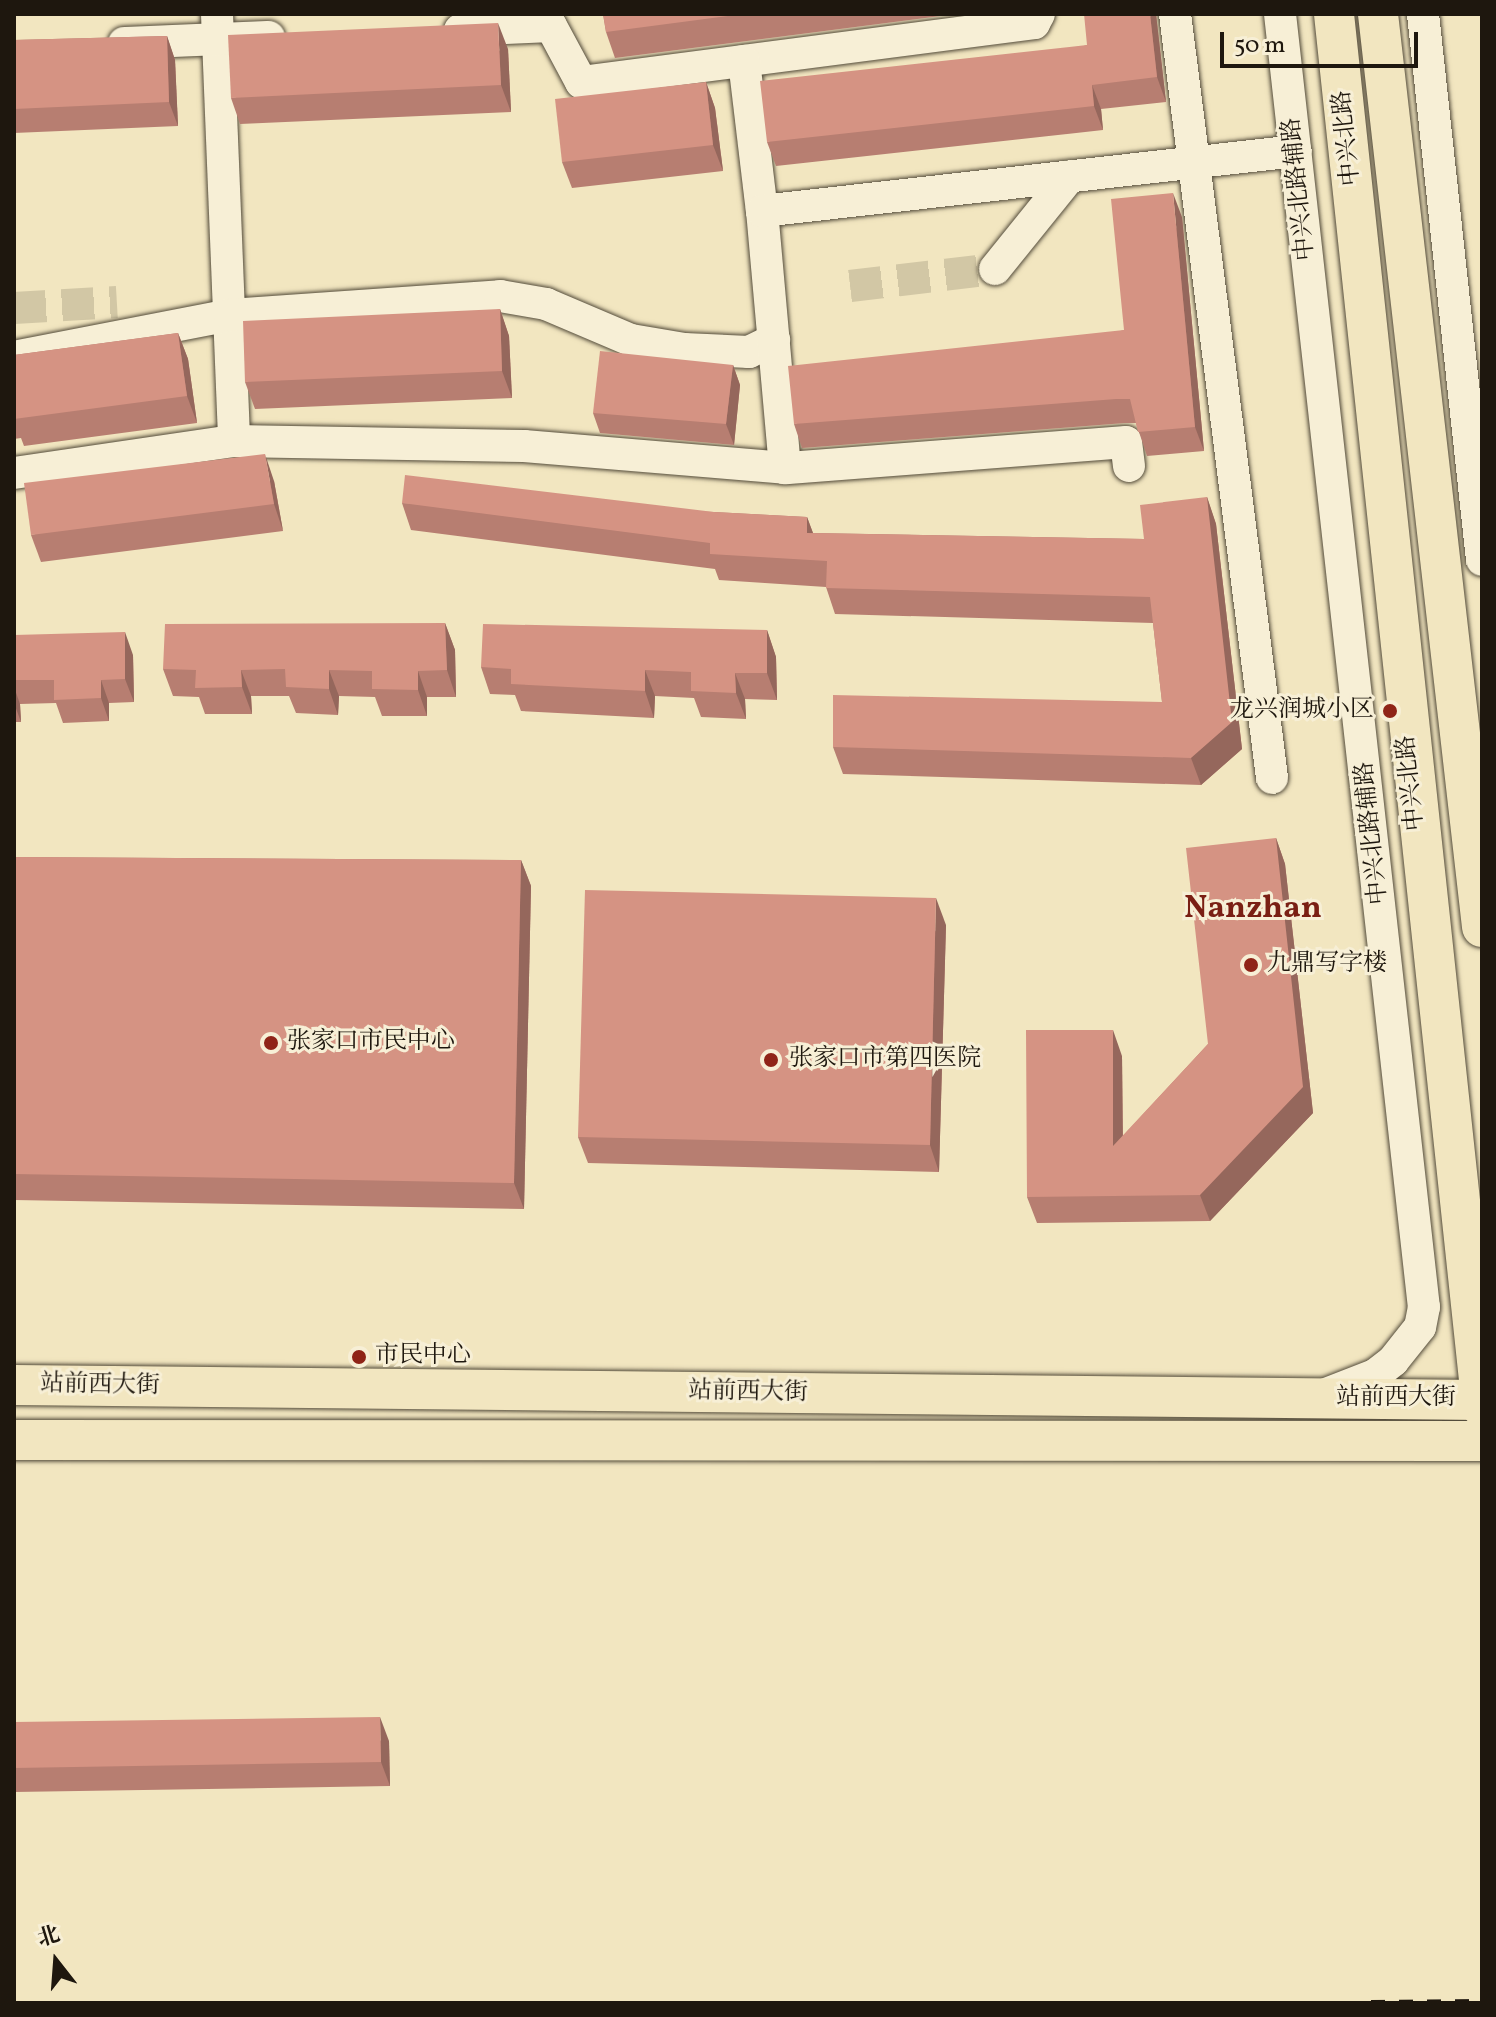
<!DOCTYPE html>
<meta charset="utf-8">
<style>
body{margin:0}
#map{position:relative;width:1496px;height:2017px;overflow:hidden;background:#f2e6c0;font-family:Vollkorn,"Noto Serif SC",serif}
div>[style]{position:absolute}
.minor-tunnel>*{height:32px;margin-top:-16px;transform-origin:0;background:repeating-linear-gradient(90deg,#d2c7a5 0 32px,transparent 0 48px)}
.roads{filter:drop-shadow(0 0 2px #534b3a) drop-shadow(0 0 2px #534b3a)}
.minor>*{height:32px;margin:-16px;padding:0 16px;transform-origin:16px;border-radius:16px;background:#f7efd6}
.major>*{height:40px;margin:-20px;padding:0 20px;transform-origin:20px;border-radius:20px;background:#f2e6c0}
.rail>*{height:6px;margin-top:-3px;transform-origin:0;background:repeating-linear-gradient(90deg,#1e170e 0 14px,transparent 0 28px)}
.wall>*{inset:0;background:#b77e71}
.shaded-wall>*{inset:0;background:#95675c}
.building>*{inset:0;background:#d59383}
.dots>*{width:22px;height:22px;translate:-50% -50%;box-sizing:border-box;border:4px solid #f7efd6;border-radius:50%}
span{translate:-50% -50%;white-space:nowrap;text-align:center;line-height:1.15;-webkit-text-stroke:6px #f7efd6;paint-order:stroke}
.street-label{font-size:24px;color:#1e170e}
.poi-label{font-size:24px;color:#1e170e}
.right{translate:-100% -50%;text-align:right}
.left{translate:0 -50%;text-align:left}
.district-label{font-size:32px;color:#7a1f14;font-weight:700}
.frame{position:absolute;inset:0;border:16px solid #1e170e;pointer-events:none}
.north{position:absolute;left:16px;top:1921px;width:80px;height:80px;-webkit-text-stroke:6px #f7efd6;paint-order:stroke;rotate:343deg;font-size:22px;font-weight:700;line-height:32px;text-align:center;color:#1e170e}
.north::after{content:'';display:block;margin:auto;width:28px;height:36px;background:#1e170e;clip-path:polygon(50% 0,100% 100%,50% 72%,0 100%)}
.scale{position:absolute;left:1220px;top:32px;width:198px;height:36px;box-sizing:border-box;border:4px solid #1e170e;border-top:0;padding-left:10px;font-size:24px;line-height:28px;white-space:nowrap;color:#1e170e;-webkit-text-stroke:6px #f7efd6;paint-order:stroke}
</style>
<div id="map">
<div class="minor-tunnel">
<i style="left:850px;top:286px;width:146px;rotate:-6.7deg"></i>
<i style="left:14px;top:308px;width:103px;rotate:-3.3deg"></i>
</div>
<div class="roads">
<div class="minor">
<i style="left:217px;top:14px;width:427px;rotate:87.7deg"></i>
<i style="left:1175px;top:14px;width:770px;rotate:82.76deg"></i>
<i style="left:1280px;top:14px;width:1301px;rotate:83.65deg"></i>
<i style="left:1424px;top:1307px;width:20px;rotate:101deg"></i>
<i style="left:1420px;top:1327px;width:43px;rotate:128.5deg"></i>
<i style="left:1393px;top:1361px;width:23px;rotate:142deg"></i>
<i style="left:1375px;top:1375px;width:53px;rotate:158.8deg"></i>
<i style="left:1423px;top:14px;width:549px;rotate:83.83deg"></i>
<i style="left:460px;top:30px;width:91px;rotate:-2.5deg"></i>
<i style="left:551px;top:26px;width:64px;rotate:61.8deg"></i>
<i style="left:581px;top:82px;width:457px;rotate:-7.4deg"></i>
<i style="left:1034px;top:23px;width:10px;rotate:-61deg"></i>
<i style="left:124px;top:43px;width:145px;rotate:-2.4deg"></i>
<i style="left:744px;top:61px;width:151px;rotate:83.2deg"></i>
<i style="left:995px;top:269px;width:119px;rotate:-51.1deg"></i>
<i style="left:14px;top:357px;width:220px;rotate:-11deg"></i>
<i style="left:230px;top:315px;width:271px;rotate:-4deg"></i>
<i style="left:500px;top:296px;width:47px;rotate:9.9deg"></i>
<i style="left:546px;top:304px;width:92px;rotate:23deg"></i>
<i style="left:631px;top:340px;width:54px;rotate:9.6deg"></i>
<i style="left:684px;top:349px;width:65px;rotate:2.6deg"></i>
<i style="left:749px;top:352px;width:28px;rotate:-26deg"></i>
<i style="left:1129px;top:466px;width:24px;rotate:-97deg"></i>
<i style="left:1126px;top:442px;width:342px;rotate:175.6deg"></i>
<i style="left:785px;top:468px;width:258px;rotate:-95.1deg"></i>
<i style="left:762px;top:211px;width:537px;rotate:-6.41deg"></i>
<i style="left:14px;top:473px;width:222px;rotate:-8.3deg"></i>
<i style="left:234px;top:441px;width:290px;rotate:1deg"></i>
<i style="left:524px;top:446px;width:262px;rotate:4.8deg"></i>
</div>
<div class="major">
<i style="left:1334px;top:14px;width:1401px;rotate:83.94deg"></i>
<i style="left:1378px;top:14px;width:919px;rotate:83.5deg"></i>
<i style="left:14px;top:1385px;width:1468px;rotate:0.59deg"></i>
<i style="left:14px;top:1440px;width:1468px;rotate:0.04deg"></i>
</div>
</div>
<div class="rail">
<i style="left:1371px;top:2003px;width:111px;rotate:-0.5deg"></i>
</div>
<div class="wall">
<i style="clip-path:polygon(603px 14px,956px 14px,615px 58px,606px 32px)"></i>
<i style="clip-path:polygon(1156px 14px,1166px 102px,1101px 109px,1103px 130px,776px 166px,767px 142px,1087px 45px)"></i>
<i style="clip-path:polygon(167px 36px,175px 60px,178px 126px,14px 133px,14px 40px)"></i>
<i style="clip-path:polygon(508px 49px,511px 112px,240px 124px,231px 98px)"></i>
<i style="clip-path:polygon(706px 82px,715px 108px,723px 171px,572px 188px,562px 162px)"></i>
<i style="clip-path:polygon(1182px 217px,1204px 451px,1147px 456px,1136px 423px,1125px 423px,802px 448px,794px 424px,1124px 330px)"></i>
<i style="clip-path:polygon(500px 309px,509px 336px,512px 398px,255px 409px,245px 382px)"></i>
<i style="clip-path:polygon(178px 333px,188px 359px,197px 423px,24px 446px,21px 438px,14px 439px,14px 355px)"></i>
<i style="clip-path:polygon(733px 365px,740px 385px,734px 445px,600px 433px,593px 413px)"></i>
<i style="clip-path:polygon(274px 481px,283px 531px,41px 562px,31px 535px)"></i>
<i style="clip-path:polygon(1207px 497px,1216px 524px,1242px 749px,1201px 785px,843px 774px,833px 747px,1162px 702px,1153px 623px,835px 614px,826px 587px,719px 580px,715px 569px,411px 530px,402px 503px,714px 512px,807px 517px,813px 533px,1144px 539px)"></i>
<i style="clip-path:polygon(445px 623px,455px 650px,456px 697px,427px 697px,427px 716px,382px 716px,375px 697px,339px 696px,338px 715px,296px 713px,289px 696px,251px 696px,252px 714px,205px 714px,199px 697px,173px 696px,163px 669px)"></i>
<i style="clip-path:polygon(767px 630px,776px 657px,777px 700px,745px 699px,746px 719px,701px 717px,694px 698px,655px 696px,654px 718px,521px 711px,515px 695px,490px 694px,481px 667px)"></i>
<i style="clip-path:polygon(14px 635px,133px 655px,134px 702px,109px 703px,109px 721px,63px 723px,56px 703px,20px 704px,21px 722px,14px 722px)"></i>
<i style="clip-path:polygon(1276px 838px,1285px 864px,1313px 1113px,1210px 1221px,1037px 1223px,1027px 1197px,1122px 1056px,1123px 1136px,1208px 1044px)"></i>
<i style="clip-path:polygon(14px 857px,521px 860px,531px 886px,524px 1209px,14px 1200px)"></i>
<i style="clip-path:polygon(946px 925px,939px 1172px,588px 1163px,578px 1137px)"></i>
<i style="clip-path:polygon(14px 1722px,389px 1741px,390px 1786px,14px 1792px)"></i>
</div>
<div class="shaded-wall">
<i style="clip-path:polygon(1150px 14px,1156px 14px,1166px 102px,1157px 77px)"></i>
<i style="clip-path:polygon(498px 23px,508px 49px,511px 112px,501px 85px)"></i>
<i style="clip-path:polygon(167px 36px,175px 60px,178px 126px,169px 102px)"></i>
<i style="clip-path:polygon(706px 82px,715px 108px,723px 171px,713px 145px)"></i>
<i style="clip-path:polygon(1092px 85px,1101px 109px,1103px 130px,1094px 106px)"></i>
<i style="clip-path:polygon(1173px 193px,1182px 217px,1204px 451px,1195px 427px)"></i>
<i style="clip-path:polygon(500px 309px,509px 336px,512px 398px,502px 371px)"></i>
<i style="clip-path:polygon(178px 333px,188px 359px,197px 423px,187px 396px)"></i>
<i style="clip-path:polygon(733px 365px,740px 385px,734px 445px,726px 424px)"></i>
<i style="clip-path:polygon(265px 454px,274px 481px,283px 531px,274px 504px)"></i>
<i style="clip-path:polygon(1207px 497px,1216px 524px,1242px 749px,1201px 785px,1191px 758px)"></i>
<i style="clip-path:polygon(807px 517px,817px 544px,807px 533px)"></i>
<i style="clip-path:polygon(445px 623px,455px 650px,456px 697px,447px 670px)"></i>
<i style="clip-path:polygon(767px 630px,776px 657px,777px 700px,767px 673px)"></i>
<i style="clip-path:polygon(125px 632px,133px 655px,134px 702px,125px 679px)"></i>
<i style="clip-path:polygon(241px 670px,251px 696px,252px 714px,242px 687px)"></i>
<i style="clip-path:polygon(329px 670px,339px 696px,338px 715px,329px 689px)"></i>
<i style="clip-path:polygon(645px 670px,655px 696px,654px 718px,645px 691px)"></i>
<i style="clip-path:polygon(418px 671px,427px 697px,427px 716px,418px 690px)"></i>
<i style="clip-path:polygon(735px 673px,745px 699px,746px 719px,736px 693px)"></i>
<i style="clip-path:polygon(101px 680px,109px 703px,109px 721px,101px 698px)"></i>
<i style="clip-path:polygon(14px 687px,20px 704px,21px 722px,14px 703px)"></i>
<i style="clip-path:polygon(1276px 838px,1285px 864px,1313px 1113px,1210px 1221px,1200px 1195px)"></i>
<i style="clip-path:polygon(521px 860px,531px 886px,524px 1209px,514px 1183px)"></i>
<i style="clip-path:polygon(936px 898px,946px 925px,939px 1172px,930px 1145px)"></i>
<i style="clip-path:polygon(1113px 1030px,1122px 1056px,1123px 1173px,1113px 1146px)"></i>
<i style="clip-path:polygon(380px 1717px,389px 1741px,390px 1786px,381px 1762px)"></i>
</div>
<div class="building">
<i style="clip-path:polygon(603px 14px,743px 14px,606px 32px)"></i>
<i style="clip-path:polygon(1084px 14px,1150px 14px,1157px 77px,1092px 85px,1094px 106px,767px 142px,760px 81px,1087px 45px)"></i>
<i style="clip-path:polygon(498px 23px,501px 85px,231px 98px,228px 35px)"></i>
<i style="clip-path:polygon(167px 36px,169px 102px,14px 109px,14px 40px)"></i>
<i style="clip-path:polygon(706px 82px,713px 145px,562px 162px,555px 99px)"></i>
<i style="clip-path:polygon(1173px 193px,1195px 427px,1138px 432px,1130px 399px,1116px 399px,794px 424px,788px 366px,1124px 330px,1111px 199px)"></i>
<i style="clip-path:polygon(500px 309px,502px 371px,245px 382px,243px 321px)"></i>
<i style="clip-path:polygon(178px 333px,187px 396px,14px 419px,14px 355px)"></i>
<i style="clip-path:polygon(600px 351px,733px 365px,726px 424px,593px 413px)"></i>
<i style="clip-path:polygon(265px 454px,274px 504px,31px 535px,24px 483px)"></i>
<i style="clip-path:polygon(405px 475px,714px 512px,807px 517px,807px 533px,1144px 539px,1140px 505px,1207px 497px,1232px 722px,1191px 758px,833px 747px,833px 695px,1162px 702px,1150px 597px,826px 588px,827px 561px,710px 554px,710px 543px,402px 503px)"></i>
<i style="clip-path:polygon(445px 623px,447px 670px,418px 671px,418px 690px,372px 689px,372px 671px,329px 670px,329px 689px,286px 687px,285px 669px,241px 670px,242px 687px,195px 688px,196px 670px,163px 669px,165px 624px)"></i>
<i style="clip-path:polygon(483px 624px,767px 630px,767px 673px,735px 673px,736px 693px,691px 691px,691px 672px,645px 670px,645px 691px,511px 684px,511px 669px,481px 667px)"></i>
<i style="clip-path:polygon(125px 632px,125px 679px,101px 680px,101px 698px,54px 700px,54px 680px,14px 680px,14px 635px)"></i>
<i style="clip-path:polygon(1276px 838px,1303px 1087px,1200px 1195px,1027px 1197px,1026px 1030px,1113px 1030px,1113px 1146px,1208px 1044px,1186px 848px)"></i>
<i style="clip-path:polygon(14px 857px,521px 860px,514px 1183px,14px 1174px)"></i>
<i style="clip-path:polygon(585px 890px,936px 898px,930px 1145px,578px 1137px)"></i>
<i style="clip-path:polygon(380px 1717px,381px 1762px,14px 1768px,14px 1722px)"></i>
</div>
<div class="dots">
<i style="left:1390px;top:711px;background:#8f2418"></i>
<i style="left:1251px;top:965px;background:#8f2418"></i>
<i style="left:271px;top:1043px;background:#8f2418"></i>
<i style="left:771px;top:1060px;background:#8f2418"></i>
<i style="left:359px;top:1357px;background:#8f2418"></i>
</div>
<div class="street-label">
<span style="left:1348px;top:138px;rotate:-96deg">中兴北路</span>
<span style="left:1300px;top:189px;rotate:-96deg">中兴北路辅路</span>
<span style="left:1412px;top:783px;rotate:-96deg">中兴北路</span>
<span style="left:1373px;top:833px;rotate:-96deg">中兴北路辅路</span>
<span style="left:100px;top:1386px;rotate:1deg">站前西大街</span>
<span style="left:748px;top:1393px;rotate:1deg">站前西大街</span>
<span style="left:1396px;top:1399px">站前西大街</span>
</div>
<div class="poi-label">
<span class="right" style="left:1374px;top:711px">龙兴润城小区</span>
<span class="left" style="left:1267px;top:965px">九鼎写字楼</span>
<span class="left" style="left:287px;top:1043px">张家口市民中心</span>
<span class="left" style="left:789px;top:1060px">张家口市第四医院</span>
<span class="left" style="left:375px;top:1357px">市民中心</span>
</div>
<div class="district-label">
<span style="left:1253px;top:909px">Nanzhan</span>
</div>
<div class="frame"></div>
<div class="north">北</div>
<div class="scale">50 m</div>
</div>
